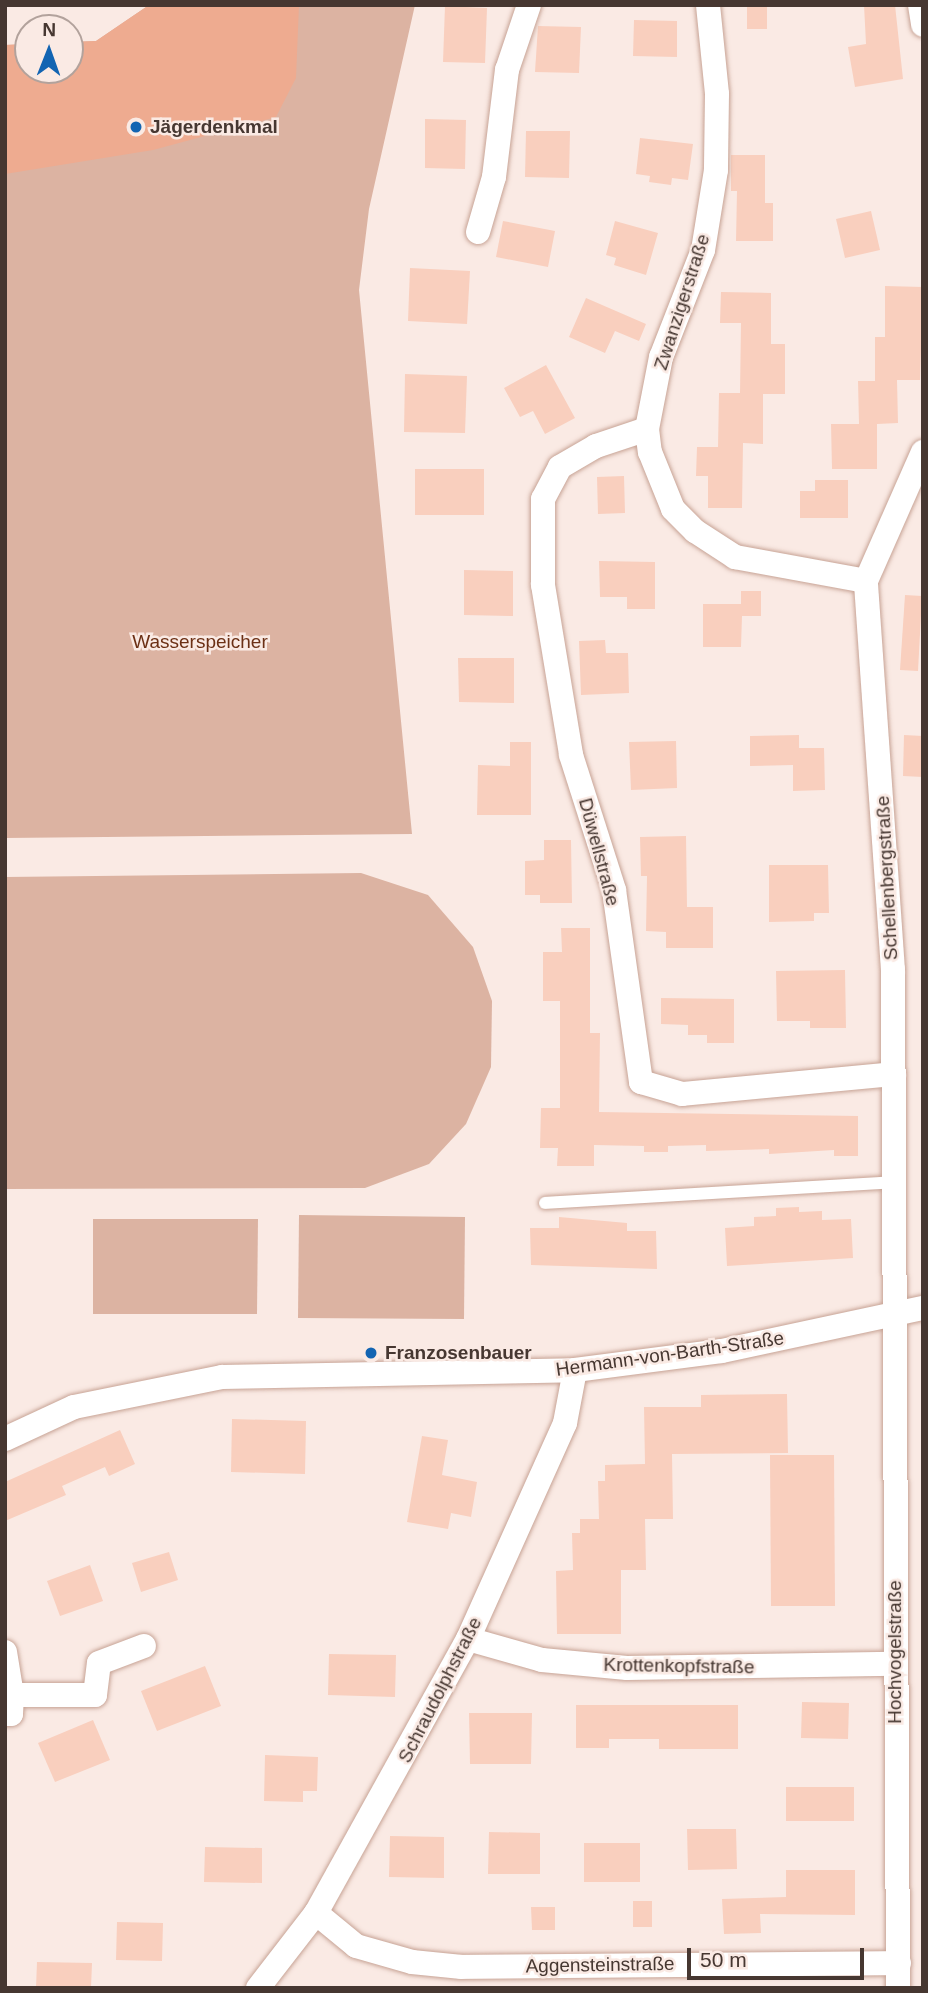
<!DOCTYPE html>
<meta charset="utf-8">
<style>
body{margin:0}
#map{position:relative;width:928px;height:1993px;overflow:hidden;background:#faeae4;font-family:Arial,sans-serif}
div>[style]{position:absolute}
.green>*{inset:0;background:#dcb3a2}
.forest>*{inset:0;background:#eeab90}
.building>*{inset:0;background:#f9cfbe}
.roads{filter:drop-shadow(0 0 2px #c7a395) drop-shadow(0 0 2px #c7a395)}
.lane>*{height:12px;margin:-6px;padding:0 6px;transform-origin:6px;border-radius:6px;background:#fff}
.street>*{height:24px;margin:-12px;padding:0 12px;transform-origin:12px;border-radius:12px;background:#fff}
.dots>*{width:19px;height:19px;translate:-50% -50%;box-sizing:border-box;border:4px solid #faeae4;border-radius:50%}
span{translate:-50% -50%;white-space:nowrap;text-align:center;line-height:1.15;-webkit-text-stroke:5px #faeae4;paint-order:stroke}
.poi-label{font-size:19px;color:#463731;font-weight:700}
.left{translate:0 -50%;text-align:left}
.street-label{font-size:19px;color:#463731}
.park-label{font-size:19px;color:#6c3015}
.frame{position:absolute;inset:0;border:7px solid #463731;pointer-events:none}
.north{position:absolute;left:14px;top:14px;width:70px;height:70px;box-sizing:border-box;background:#faeae4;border:2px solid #b2a29c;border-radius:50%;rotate:1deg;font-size:19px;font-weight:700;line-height:28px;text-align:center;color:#463731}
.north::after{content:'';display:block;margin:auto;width:24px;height:32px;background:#1264b2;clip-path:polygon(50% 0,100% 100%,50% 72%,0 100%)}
.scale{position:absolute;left:687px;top:1948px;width:177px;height:32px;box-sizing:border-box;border:4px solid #463731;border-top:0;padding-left:9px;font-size:21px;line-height:24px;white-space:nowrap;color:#463731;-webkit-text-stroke:5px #faeae4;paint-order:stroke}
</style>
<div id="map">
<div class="green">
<i style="clip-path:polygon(149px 5px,415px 5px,369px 209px,359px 290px,412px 834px,5px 838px,5px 45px,28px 44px,28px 70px,70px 70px,70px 42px,96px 41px)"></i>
<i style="clip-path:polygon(361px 873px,428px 895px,473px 947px,492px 1001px,491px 1067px,466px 1124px,429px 1164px,365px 1188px,5px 1189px,5px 877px)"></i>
<i style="clip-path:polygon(299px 1215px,465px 1217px,464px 1319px,298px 1318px)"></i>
<i style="clip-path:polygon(93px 1219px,258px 1219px,257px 1314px,93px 1314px)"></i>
</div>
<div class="forest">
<i style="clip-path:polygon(149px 5px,299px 5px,296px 78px,276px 117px,153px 150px,5px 174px,5px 45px,28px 44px,28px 70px,70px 70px,70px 42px,96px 41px)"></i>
</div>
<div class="building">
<i style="clip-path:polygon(747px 5px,767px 5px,767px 29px,747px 29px)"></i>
<i style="clip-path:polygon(864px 5px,895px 5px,903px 79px,855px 87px,848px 47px,866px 44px)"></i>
<i style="clip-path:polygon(445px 6px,487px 8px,485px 63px,443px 62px)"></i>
<i style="clip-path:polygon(634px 20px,677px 21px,677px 57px,633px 56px)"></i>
<i style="clip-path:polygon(538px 26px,581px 27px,579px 73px,535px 72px)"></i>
<i style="clip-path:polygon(425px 119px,466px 120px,465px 169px,425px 168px)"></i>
<i style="clip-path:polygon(526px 131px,570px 131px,569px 178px,525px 177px)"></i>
<i style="clip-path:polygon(640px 138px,693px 144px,688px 180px,672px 178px,671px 185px,649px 182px,650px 176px,636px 174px)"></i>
<i style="clip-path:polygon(731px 155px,765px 155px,765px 203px,773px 203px,773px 241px,736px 241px,737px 191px,731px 191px)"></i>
<i style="clip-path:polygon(871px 211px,880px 250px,845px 258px,836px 219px)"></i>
<i style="clip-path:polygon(503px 221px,555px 231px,548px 267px,496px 257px)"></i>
<i style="clip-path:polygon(615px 221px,658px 233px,646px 275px,614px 265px,616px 258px,606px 255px)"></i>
<i style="clip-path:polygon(410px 268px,470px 271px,467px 324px,408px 321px)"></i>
<i style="clip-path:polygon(885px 286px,923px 287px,920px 380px,897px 380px,898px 423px,877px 424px,877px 469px,832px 469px,831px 424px,859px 424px,858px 381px,875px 381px,875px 337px,885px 337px)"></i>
<i style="clip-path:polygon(721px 292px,771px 293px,771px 344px,785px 344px,785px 394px,763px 394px,763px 444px,743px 443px,742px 508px,708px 508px,708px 476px,696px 476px,697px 447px,718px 447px,719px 393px,740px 393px,741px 323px,720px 323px)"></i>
<i style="clip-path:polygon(586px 298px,646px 324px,639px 341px,615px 331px,605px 353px,569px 337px)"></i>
<i style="clip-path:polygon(546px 365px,575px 418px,545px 434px,533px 411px,520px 417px,504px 388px)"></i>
<i style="clip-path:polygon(405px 374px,467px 376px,465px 433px,404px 432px)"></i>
<i style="clip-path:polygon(415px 469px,484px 469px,484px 515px,415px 515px)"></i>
<i style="clip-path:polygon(624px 476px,625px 513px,598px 514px,597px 477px)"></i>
<i style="clip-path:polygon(815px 480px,848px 480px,848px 518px,800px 518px,800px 491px,815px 491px)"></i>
<i style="clip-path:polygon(599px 561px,655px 562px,655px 609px,627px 609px,627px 597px,600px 597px)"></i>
<i style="clip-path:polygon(464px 570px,513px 571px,513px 616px,464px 615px)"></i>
<i style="clip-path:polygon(741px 591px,761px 591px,761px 616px,742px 616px,741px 647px,703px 647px,703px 604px,741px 604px)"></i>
<i style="clip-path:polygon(905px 595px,922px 596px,918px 671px,900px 670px)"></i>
<i style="clip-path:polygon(605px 640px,606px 653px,628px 653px,629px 693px,581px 695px,579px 641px)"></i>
<i style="clip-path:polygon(458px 658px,514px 658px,514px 703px,459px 702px)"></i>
<i style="clip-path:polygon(799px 735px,799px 748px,824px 748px,825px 790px,793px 791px,793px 765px,750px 766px,750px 736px)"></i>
<i style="clip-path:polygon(904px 735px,923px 736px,923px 777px,903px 776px)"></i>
<i style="clip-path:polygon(676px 741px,677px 788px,631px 790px,629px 742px)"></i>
<i style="clip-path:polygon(510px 742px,531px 742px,531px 815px,477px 815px,478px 765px,510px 766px)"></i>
<i style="clip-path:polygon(686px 836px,687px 907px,713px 907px,713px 948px,666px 948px,666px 932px,646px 931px,647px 876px,641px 876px,640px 837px)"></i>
<i style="clip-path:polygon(544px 840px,571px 840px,572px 903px,540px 903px,540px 895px,525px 895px,525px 861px,544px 860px)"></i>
<i style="clip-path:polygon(769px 865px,828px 865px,829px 913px,814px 913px,814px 921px,769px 922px)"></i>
<i style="clip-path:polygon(561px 928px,590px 928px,590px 1033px,600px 1033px,599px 1112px,858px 1116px,858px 1156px,834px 1156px,834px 1150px,769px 1154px,769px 1149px,706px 1151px,706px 1145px,668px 1146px,668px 1152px,644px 1152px,644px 1146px,594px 1145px,594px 1166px,557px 1166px,558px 1148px,540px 1148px,541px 1108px,560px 1108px,560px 1001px,543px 1001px,543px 952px,562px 952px)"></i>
<i style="clip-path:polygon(845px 970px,846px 1028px,810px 1028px,810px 1021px,777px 1021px,776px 971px)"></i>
<i style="clip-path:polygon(661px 998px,734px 999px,734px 1043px,707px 1043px,707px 1035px,688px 1035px,688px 1025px,661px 1024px)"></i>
<i style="clip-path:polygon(799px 1207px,799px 1212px,822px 1211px,822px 1220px,851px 1219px,853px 1258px,727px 1266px,725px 1228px,754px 1226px,754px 1217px,776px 1216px,776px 1208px)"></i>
<i style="clip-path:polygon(559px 1217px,627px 1223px,627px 1231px,656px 1231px,657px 1269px,531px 1265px,530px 1228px,559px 1228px)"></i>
<i style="clip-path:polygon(787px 1394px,788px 1453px,672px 1454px,673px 1519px,645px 1519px,646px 1570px,621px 1570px,621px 1634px,557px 1634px,556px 1571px,573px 1570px,572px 1533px,580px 1533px,580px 1519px,599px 1519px,598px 1481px,605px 1481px,605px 1465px,645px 1464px,644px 1407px,701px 1407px,701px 1395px)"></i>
<i style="clip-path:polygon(232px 1419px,306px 1421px,305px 1474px,231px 1472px)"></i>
<i style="clip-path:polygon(120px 1430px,135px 1464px,109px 1476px,105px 1467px,62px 1486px,66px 1495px,5px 1521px,5px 1482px)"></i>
<i style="clip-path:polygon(422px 1436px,448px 1440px,442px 1475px,477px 1482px,471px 1517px,451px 1513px,448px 1529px,407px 1522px)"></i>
<i style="clip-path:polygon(770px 1455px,834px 1455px,835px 1606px,771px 1606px)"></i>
<i style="clip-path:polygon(169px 1552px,178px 1580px,141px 1592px,132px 1563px)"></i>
<i style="clip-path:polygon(90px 1565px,103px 1601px,60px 1616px,47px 1581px)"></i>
<i style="clip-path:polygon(329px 1654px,396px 1655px,395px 1697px,328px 1695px)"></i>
<i style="clip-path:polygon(205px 1666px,221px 1706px,157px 1731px,141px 1691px)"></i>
<i style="clip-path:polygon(802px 1702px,849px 1703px,848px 1739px,801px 1738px)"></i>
<i style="clip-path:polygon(576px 1705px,738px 1705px,738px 1749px,659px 1749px,659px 1739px,609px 1739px,609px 1748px,576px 1748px)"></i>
<i style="clip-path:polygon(469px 1713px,532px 1713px,531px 1764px,470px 1764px)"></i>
<i style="clip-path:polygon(93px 1720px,110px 1760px,55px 1782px,38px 1743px)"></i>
<i style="clip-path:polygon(265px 1755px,318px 1757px,317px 1791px,303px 1791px,303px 1802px,264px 1801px)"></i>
<i style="clip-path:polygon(786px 1787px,854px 1787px,854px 1821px,786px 1821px)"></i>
<i style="clip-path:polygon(687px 1829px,736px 1829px,737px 1869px,688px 1870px)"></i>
<i style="clip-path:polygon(489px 1832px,540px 1833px,540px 1874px,488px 1874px)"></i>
<i style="clip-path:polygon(390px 1836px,444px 1837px,444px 1878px,389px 1877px)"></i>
<i style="clip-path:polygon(584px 1843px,640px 1843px,640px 1882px,584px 1882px)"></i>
<i style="clip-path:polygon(205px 1847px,262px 1848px,262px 1883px,204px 1882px)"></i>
<i style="clip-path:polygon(786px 1870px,855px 1870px,855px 1915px,760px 1914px,761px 1933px,724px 1934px,722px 1899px,786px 1897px)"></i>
<i style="clip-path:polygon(633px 1901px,652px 1901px,652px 1927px,633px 1927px)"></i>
<i style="clip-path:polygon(531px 1907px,555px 1907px,555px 1930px,532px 1930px)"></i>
<i style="clip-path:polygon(117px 1922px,163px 1923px,162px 1961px,116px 1960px)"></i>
<i style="clip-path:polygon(37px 1962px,92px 1963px,91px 1988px,36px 1988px)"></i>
</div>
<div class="roads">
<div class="lane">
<i style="left:545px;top:1203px;width:351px;rotate:-3.4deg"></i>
</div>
<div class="street">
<i style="left:708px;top:5px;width:89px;rotate:84.2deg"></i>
<i style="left:717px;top:94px;width:76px;rotate:90.8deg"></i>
<i style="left:716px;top:170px;width:81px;rotate:99.2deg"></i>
<i style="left:703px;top:250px;width:115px;rotate:111.4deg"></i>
<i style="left:661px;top:357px;width:73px;rotate:101deg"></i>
<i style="left:647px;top:429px;width:23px;rotate:83deg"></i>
<i style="left:650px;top:452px;width:61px;rotate:68deg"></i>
<i style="left:673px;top:509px;width:31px;rotate:45deg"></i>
<i style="left:695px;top:531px;width:48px;rotate:33deg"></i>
<i style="left:735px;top:557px;width:133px;rotate:10.4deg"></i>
<i style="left:920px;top:5px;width:20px;rotate:81deg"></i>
<i style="left:478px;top:232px;width:57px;rotate:-73.8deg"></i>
<i style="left:494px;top:177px;width:108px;rotate:-83.1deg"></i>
<i style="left:507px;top:70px;width:69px;rotate:-71.3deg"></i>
<i style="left:647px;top:429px;width:54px;rotate:161.6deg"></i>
<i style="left:596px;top:446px;width:42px;rotate:149.7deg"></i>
<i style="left:560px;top:467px;width:36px;rotate:118deg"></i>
<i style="left:543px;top:499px;width:86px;rotate:90deg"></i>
<i style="left:543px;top:585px;width:172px;rotate:80.6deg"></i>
<i style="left:571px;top:755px;width:142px;rotate:72.3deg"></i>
<i style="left:614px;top:890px;width:194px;rotate:82deg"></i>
<i style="left:641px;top:1082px;width:43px;rotate:16.3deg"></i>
<i style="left:682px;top:1094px;width:213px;rotate:-5.4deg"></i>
<i style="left:5px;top:1439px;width:76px;rotate:-24.9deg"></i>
<i style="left:74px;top:1407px;width:151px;rotate:-11.5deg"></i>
<i style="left:222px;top:1377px;width:353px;rotate:-1.1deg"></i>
<i style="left:575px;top:1370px;width:148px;rotate:-7.4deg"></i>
<i style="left:722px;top:1351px;width:206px;rotate:-12.1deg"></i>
<i style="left:468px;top:1639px;width:77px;rotate:15.8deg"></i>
<i style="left:542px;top:1660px;width:85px;rotate:5.4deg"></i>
<i style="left:627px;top:1668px;width:267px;rotate:-0.9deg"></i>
<i style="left:5px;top:1652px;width:44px;rotate:80.8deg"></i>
<i style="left:12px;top:1695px;width:19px;rotate:93deg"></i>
<i style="left:11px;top:1714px;width:6px;rotate:180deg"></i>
<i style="left:12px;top:1695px;width:83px"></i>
<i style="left:95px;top:1695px;width:32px;rotate:-83deg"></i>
<i style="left:99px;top:1663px;width:48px;rotate:-20.7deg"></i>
<i style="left:316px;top:1913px;width:52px;rotate:39.5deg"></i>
<i style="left:356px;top:1946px;width:58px;rotate:15.9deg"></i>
<i style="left:412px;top:1962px;width:50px;rotate:5.7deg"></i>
<i style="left:462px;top:1967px;width:437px;rotate:-0.5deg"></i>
<i style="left:258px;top:1988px;width:95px;rotate:-52.3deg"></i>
<i style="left:316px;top:1913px;width:313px;rotate:-61deg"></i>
<i style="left:468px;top:1639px;width:237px;rotate:-65.8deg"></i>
<i style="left:565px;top:1423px;width:54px;rotate:-79.3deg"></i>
<i style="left:898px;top:1988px;width:1018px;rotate:-90.28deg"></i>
<i style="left:893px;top:970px;width:390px;rotate:-94deg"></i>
<i style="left:866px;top:581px;width:141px;rotate:-66.2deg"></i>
</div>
</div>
<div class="dots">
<i style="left:136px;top:127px;background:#1264b2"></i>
<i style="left:371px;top:1353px;background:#1264b2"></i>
</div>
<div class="poi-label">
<span class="left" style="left:150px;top:127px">Jägerdenkmal</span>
<span class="left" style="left:385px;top:1353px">Franzosenbauer</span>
</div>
<div class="street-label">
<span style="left:682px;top:302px;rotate:-72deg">Zwanzigerstraße</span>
<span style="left:599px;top:852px;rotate:75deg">Düwellstraße</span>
<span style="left:887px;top:878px;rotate:-93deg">Schellenbergstraße</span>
<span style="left:670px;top:1354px;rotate:-8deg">Hermann-von-Barth-Straße</span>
<span style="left:895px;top:1652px;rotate:-90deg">Hochvogelstraße</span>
<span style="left:679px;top:1666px;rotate:1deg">Krottenkopfstraße</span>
<span style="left:440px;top:1690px;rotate:-63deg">Schraudolphstraße</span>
<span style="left:600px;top:1965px;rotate:-1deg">Aggensteinstraße</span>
</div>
<div class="park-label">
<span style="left:200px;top:642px">Wasserspeicher</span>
</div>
<div class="frame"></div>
<div class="north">N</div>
<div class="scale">50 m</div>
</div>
